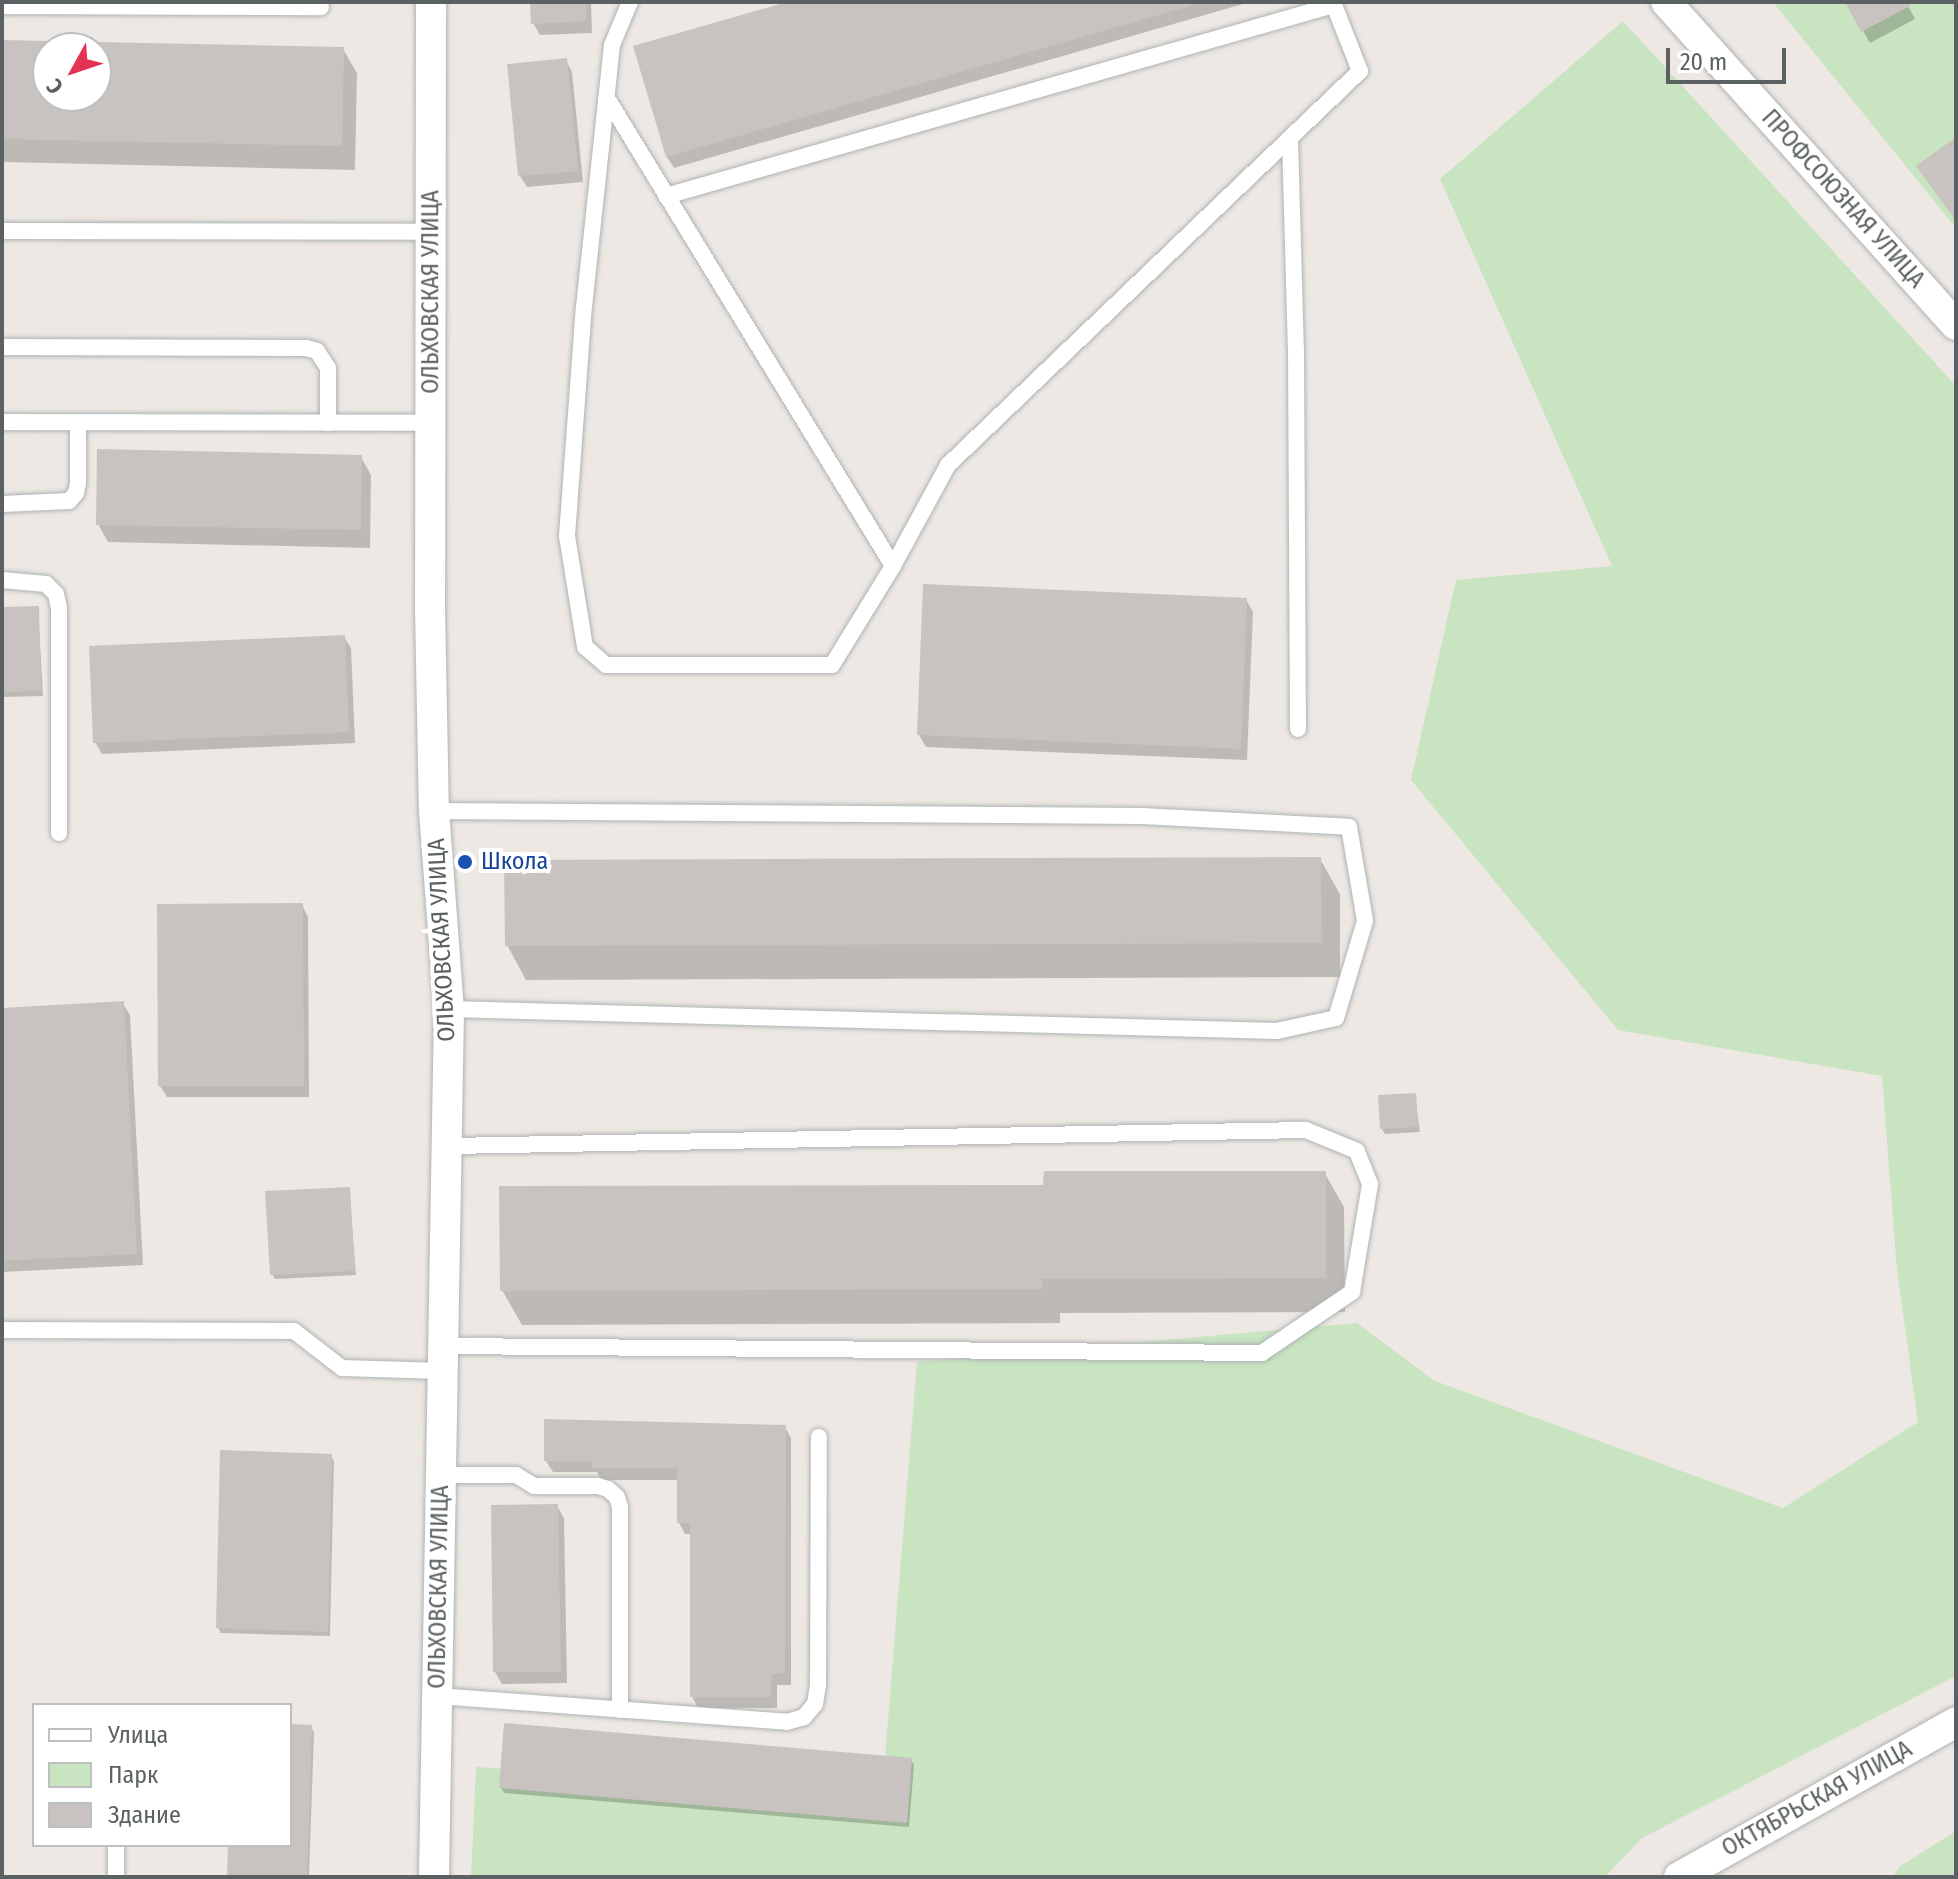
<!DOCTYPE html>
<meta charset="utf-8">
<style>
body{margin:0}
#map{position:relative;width:1958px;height:1879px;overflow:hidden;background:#ede8e3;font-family:"Fira Sans Condensed",sans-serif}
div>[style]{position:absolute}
.green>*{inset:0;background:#c9e4c0}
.shadow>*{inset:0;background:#0003}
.building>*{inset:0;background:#c8c3c0}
.roads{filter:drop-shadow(0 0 2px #aeb3b5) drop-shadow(0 0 2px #aeb3b5)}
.service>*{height:16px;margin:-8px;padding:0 8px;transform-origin:8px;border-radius:8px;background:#fff}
.minor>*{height:30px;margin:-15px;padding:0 15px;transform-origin:15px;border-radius:15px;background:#fff}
.dots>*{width:22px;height:22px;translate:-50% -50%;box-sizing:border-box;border:4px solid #fff;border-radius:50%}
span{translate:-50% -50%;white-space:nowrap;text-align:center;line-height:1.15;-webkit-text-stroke:8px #fff;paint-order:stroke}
.street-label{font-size:24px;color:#5b6163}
.transit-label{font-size:24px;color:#164399}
.left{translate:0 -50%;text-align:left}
.frame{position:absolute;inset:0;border:4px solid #5b6163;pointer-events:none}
.legend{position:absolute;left:32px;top:1703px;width:260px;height:144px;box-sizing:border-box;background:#fff;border:2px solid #bdc0c1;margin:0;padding:10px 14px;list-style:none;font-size:24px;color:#5b6163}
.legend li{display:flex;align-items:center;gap:16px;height:40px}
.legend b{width:40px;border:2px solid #bdc0c1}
.north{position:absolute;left:32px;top:32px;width:80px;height:80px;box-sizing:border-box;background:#fff;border:2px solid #bdc0c1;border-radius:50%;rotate:230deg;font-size:22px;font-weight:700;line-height:32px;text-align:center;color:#5b6163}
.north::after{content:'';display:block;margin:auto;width:28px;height:36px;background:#e33353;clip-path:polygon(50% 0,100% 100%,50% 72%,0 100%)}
.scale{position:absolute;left:1666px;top:48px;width:120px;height:36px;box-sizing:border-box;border:4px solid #5b6163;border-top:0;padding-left:10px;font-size:24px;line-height:28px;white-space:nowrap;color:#5b6163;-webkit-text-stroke:6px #fff;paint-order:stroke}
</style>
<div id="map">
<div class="green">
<i style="clip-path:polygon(1773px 2px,1956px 2px,1956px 228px)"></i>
<i style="clip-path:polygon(1623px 21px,1956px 386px,1956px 1676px,1642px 1838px,1605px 1877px,471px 1877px,476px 1767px,882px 1795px,917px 1362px,1357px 1323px,1435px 1381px,1783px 1508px,1918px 1422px,1897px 1270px,1882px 1076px,1618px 1030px,1411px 780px,1456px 580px,1612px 566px,1440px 179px)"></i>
<i style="clip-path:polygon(1956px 1831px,1956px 1877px,1893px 1877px,1899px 1867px)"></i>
</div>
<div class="shadow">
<i style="clip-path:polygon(532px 2px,591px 2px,592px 33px,540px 35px,533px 23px)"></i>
<i style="clip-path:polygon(794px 2px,1250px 2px,674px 168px,667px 157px)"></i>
<i style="clip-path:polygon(1847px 2px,1906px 2px,1915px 19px,1870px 43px)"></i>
<i style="clip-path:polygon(evenodd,2px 42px,343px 49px,357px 73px,355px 170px,2px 162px,2px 42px,48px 48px,96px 48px,96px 96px,48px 96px,48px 48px)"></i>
<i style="clip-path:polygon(566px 60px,572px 72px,583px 182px,527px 187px,520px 176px)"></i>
<i style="clip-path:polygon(361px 457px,371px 475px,370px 548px,108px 542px,98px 524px)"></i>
<i style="clip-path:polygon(1246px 600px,1253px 612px,1247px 760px,926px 747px,919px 735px)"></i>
<i style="clip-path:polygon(38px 608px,43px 696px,2px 697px,2px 609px)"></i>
<i style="clip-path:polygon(344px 637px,351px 648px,355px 743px,102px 754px,95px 742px)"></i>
<i style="clip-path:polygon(1320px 859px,1340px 894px,1340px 977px,526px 980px,507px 945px)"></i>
<i style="clip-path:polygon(302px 905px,308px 917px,309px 1097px,167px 1097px,160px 1086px)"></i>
<i style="clip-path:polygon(123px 1004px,130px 1015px,143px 1265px,2px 1272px,2px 1010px)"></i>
<i style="clip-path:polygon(1415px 1096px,1420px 1132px,1385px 1134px,1382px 1129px)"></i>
<i style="clip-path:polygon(1324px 1172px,1344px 1207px,1345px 1312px,1060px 1313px,1060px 1323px,522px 1325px,502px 1290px,1045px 1187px)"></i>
<i style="clip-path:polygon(349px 1189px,356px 1275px,275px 1279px,272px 1274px)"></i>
<i style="clip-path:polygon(785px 1427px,791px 1438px,791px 1685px,777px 1685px,777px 1708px,698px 1708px,692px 1696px,692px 1534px,685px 1534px,679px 1523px,679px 1480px,601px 1480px,597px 1472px,553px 1472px,546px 1461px)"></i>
<i style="clip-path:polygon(331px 1456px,334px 1461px,330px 1636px,221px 1633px,218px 1628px)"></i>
<i style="clip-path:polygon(557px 1506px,564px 1518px,567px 1683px,502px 1684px,495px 1672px)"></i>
<i style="clip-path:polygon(290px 1726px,311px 1727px,314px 1732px,309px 1877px,229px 1877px,230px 1845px,290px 1845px)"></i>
<i style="clip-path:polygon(911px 1760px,914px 1765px,909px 1827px,504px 1793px,501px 1788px)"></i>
</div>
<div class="building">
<i style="clip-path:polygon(530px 2px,586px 2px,587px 21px,531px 24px)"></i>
<i style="clip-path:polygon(787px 2px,1200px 2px,1200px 3px,666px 157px,633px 46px)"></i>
<i style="clip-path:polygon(1845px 2px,1908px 2px,1910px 6px,1861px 32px)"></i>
<i style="clip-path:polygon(evenodd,2px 40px,344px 47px,342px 146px,2px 139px,2px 40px,48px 48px,96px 48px,96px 96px,48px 96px,48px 48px)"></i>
<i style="clip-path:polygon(567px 58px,578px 171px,518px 176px,507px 64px)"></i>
<i style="clip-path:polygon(1956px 137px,1956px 221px,1916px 166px)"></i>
<i style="clip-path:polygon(97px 449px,362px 455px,361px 530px,96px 525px)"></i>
<i style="clip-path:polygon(923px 584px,1247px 598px,1241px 749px,917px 735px)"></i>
<i style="clip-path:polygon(39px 606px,41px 691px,2px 692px,2px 607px)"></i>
<i style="clip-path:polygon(345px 635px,349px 732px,93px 743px,89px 646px)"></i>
<i style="clip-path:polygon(1321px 857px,1322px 943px,505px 946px,504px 860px)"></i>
<i style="clip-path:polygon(303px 903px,304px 1086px,158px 1086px,157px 904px)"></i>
<i style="clip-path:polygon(124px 1001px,137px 1254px,2px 1261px,2px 1008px)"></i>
<i style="clip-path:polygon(1416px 1093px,1418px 1127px,1380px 1129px,1378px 1095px)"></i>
<i style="clip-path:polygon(1044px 1171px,1326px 1171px,1326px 1278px,1042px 1279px,1042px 1289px,500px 1291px,499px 1186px,1043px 1185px)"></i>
<i style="clip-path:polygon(350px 1187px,355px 1271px,270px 1275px,265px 1191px)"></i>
<i style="clip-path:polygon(544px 1419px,786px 1425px,785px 1673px,772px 1674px,771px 1697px,690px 1697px,690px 1523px,677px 1523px,677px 1468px,592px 1468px,592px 1461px,544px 1461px)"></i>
<i style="clip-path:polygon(220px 1450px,332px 1454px,328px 1632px,216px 1628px)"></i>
<i style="clip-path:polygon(558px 1504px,561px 1672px,493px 1672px,491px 1505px)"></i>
<i style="clip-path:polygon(504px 1723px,912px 1758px,907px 1823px,499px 1788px)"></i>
<i style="clip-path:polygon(290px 1724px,312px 1725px,307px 1877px,227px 1877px,228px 1845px,290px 1845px)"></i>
</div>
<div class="roads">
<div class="service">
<i style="left:2px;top:6px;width:319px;rotate:0.2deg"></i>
<i style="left:607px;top:98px;width:548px;rotate:58.57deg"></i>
<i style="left:893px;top:566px;width:116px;rotate:121.6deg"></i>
<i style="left:832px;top:665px;width:226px;rotate:180deg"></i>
<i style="left:606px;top:665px;width:28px;rotate:-139deg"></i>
<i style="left:585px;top:647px;width:112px;rotate:-99.2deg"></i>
<i style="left:567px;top:536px;width:230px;rotate:-85.8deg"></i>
<i style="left:584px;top:307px;width:263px;rotate:-83.9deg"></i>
<i style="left:612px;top:45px;width:47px;rotate:-67.3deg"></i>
<i style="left:1290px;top:139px;width:210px;rotate:88.4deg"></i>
<i style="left:1296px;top:349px;width:380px;rotate:89.7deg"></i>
<i style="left:666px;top:196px;width:695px;rotate:-15.96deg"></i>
<i style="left:1334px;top:5px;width:71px;rotate:68.5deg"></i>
<i style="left:1360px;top:71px;width:570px;rotate:136.28deg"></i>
<i style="left:948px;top:465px;width:115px;rotate:118.6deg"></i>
<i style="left:2px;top:231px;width:429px;rotate:0.1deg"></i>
<i style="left:2px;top:347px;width:304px;rotate:0.2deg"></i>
<i style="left:306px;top:348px;width:11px;rotate:15deg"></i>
<i style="left:317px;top:351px;width:20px;rotate:57deg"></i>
<i style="left:328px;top:368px;width:55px;rotate:90deg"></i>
<i style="left:2px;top:422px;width:429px;rotate:0.1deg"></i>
<i style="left:2px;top:504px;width:67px;rotate:-2.6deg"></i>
<i style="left:69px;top:501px;width:11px;rotate:-49deg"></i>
<i style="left:76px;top:493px;width:10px;rotate:-79deg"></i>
<i style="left:78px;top:483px;width:60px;rotate:-90deg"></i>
<i style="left:2px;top:580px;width:44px;rotate:5.2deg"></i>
<i style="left:46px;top:584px;width:14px;rotate:45deg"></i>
<i style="left:56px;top:594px;width:14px;rotate:78deg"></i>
<i style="left:59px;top:608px;width:225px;rotate:90deg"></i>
<i style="left:434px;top:811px;width:708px;rotate:0.4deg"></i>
<i style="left:1142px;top:816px;width:207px;rotate:3deg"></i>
<i style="left:1349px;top:827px;width:95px;rotate:80.3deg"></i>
<i style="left:1365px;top:921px;width:101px;rotate:106.6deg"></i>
<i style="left:1336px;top:1018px;width:60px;rotate:167.6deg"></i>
<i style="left:1277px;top:1031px;width:828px;rotate:-178.48deg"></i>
<i style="left:2px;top:1330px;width:292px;rotate:0.2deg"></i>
<i style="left:294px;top:1331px;width:61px;rotate:37.6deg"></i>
<i style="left:342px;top:1368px;width:101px;rotate:1.7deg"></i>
<i style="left:443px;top:1346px;width:819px;rotate:0.49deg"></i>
<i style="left:1262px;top:1353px;width:109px;rotate:-34.1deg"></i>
<i style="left:1352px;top:1292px;width:109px;rotate:-80.5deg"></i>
<i style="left:1370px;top:1184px;width:35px;rotate:-112deg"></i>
<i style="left:1357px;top:1151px;width:55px;rotate:-157.6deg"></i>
<i style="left:1306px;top:1130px;width:860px;rotate:178.93deg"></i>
<i style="left:441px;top:1475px;width:75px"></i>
<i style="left:516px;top:1475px;width:21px;rotate:31deg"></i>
<i style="left:534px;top:1486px;width:64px"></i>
<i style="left:598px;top:1486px;width:10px;rotate:17deg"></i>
<i style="left:608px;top:1489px;width:12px;rotate:42deg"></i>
<i style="left:617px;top:1497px;width:10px;rotate:73deg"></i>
<i style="left:620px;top:1507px;width:203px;rotate:90deg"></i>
<i style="left:437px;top:1696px;width:351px;rotate:4.2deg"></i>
<i style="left:787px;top:1722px;width:18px;rotate:-16deg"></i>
<i style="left:804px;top:1717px;width:17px;rotate:-50deg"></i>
<i style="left:815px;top:1704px;width:18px;rotate:-81deg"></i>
<i style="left:818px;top:1686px;width:249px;rotate:-89.8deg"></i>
<i style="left:116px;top:1845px;width:32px;rotate:90deg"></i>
</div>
<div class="minor">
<i style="left:431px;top:2px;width:606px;rotate:90.09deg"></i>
<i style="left:430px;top:608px;width:203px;rotate:88.9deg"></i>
<i style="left:434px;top:811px;width:199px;rotate:85.7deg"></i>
<i style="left:449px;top:1009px;width:868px;rotate:90.99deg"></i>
<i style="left:1666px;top:2px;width:434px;rotate:48.1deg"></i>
<i style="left:1679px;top:1877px;width:317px;rotate:-29.2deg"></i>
</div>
</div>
<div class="dots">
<i style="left:465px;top:862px;background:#1a4fb4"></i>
</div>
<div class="street-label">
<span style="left:1843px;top:199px;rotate:48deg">ПРОФСОЮЗНАЯ УЛИЦА</span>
<span style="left:431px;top:292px;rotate:-90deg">ОЛЬХОВСКАЯ УЛИЦА</span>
<span style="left:442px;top:940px;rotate:-93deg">ОЛЬХОВСКАЯ УЛИЦА</span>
<span style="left:439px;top:1587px;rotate:-89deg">ОЛЬХОВСКАЯ УЛИЦА</span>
<span style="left:1817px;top:1799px;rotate:-29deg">ОКТЯБРЬСКАЯ УЛИЦА</span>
</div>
<div class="transit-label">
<span class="left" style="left:481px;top:862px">Школа</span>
</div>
<div class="frame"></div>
<ul class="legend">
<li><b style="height:10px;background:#fff"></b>Улица</li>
<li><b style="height:22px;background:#c9e4c0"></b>Парк</li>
<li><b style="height:22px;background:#c8c3c0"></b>Здание</li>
</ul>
<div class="north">С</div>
<div class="scale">20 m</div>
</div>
